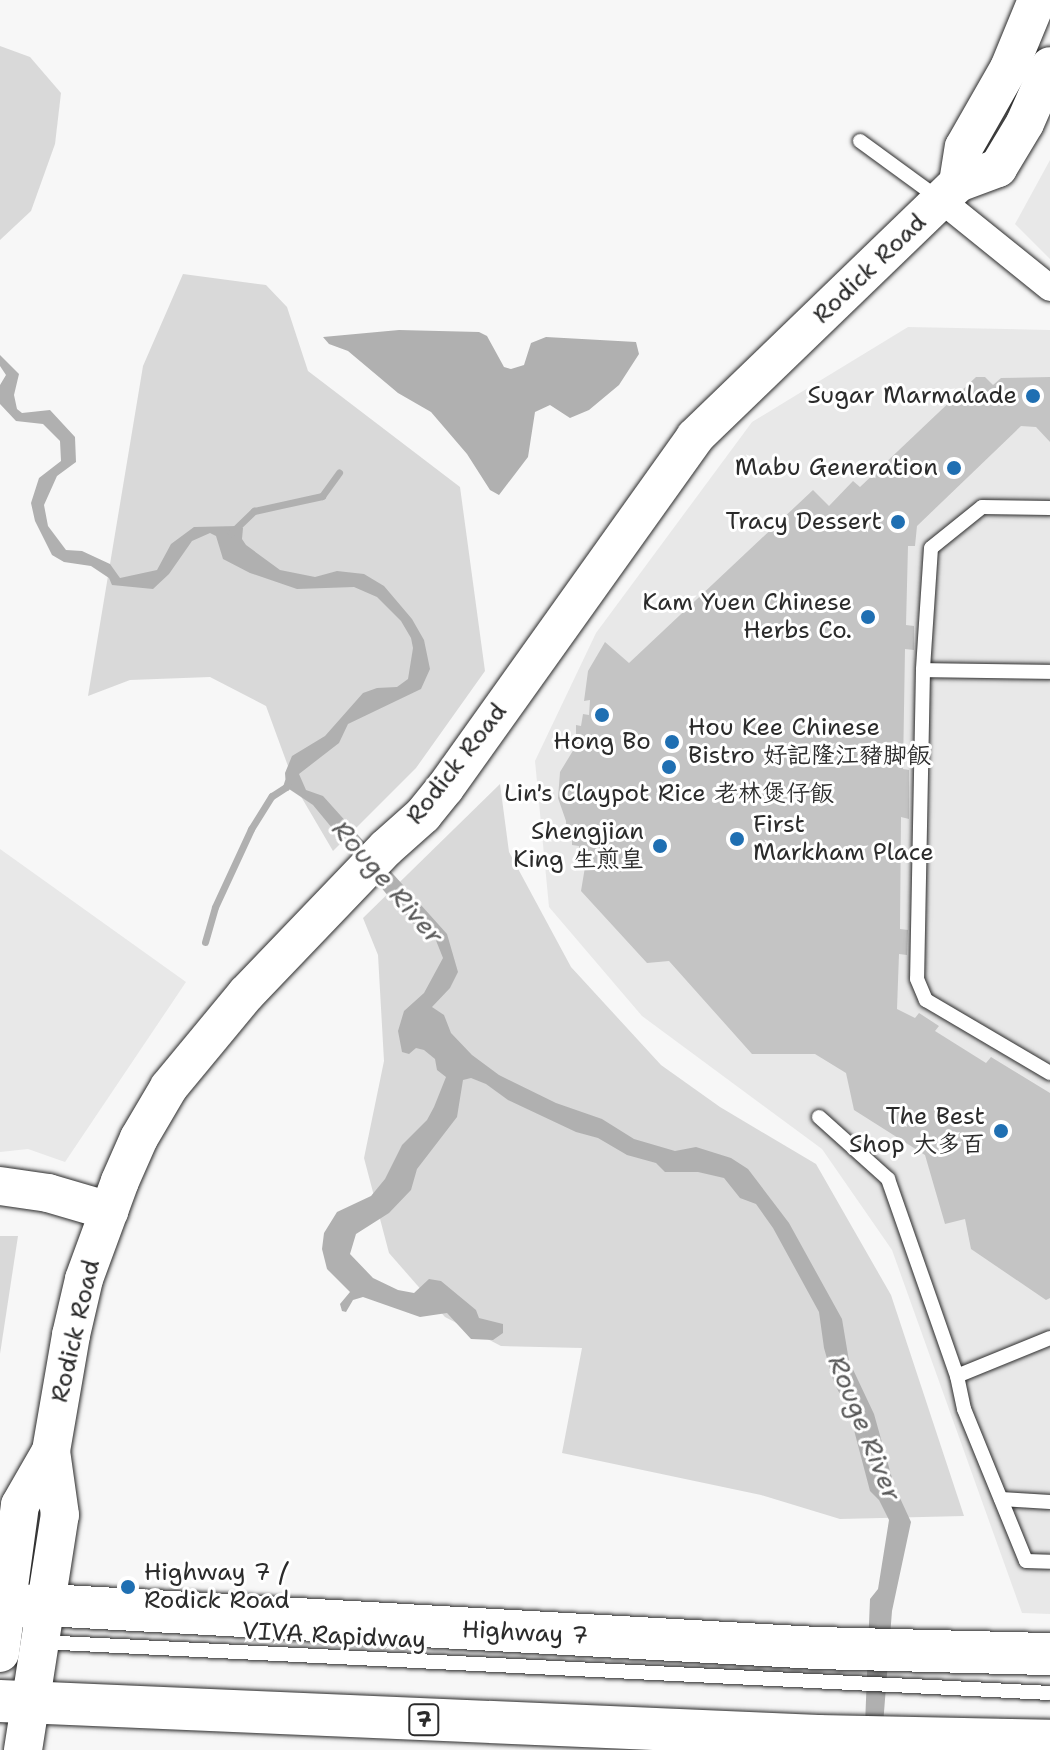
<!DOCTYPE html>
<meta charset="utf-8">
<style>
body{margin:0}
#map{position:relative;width:1050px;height:1750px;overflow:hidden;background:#f7f7f7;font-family:"Shantell Sans","LXGW WenKai TC",sans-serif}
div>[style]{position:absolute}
.built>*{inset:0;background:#e8e8e8}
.green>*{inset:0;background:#d9d9d9}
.water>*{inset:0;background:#b0b0b0}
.stream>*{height:7px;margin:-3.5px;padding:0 3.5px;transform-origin:3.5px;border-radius:3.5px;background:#b0b0b0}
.building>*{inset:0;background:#c4c4c4}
.roads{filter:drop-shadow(0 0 2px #2b2b2b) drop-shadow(0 0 2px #2b2b2b)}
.lane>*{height:14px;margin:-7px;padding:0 7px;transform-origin:7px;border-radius:7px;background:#fff}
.street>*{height:26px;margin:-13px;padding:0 13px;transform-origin:13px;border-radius:13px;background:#fff}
.secondary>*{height:38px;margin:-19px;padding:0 19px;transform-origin:19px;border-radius:19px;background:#fff}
.primary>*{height:42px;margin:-21px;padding:0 21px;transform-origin:21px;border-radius:21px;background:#fff}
.dots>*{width:22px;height:22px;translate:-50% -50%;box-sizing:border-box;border:4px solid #fff;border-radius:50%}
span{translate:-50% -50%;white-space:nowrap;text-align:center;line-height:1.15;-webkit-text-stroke:6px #fff;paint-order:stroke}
.shield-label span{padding:2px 6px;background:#fff;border:2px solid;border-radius:6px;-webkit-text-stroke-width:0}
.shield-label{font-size:22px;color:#2b2b2b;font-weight:700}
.street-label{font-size:24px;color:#2b2b2b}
.poi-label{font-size:24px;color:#2b2b2b}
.right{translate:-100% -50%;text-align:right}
.left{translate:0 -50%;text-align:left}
.water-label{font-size:26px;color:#5a5a5a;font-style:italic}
</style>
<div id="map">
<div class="built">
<i style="clip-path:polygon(1050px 160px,1050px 259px,1015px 224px)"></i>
<i style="clip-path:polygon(908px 327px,1050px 330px,1050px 1614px,1022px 1613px,892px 1250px,822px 1149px,642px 1016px,549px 907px,535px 761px,596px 633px,752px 422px)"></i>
<i style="clip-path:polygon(0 849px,186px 982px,65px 1162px,28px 1149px,0 1152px)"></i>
</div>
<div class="green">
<i style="clip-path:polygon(0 46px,30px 57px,61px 93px,55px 144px,31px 211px,0 240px)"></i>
<i style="clip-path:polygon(183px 274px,266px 285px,287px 307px,308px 371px,460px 487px,485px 671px,416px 768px,333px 851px,296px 788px,266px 706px,210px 677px,130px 680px,88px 696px,143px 366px)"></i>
<i style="clip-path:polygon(500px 784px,509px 852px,571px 967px,661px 1065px,720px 1107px,816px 1164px,891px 1295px,964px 1516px,840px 1519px,761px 1495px,562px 1453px,582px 1348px,501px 1346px,445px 1317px,389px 1253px,364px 1158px,384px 1061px,378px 955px,363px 918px)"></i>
<i style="clip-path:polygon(0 1236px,18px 1236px,0 1354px)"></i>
</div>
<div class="water">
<i style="clip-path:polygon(399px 330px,479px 332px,487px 336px,504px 367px,511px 369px,524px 365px,531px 343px,546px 337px,636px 342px,639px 354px,619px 385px,589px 410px,570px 418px,550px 405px,535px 412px,528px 457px,499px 495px,490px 490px,467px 454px,431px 412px,398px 393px,348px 351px,329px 344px,323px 337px)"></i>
<i style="clip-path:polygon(0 355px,19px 374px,14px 395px,17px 409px,22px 413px,50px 410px,75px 437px,76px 462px,57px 476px,44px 505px,48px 526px,66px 550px,82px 551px,110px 564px,120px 578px,157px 570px,171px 544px,194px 527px,238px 526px,243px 528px,242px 539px,246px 545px,280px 570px,315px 577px,337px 571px,364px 574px,384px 586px,412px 619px,424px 640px,430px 669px,421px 689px,348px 724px,339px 743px,299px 774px,306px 790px,323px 796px,447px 934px,458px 972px,450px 988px,432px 1007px,444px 1015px,451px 1033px,472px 1055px,499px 1075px,556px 1103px,602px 1119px,634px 1139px,675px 1151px,696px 1147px,731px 1158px,748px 1169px,789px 1223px,842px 1319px,849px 1361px,874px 1414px,894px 1485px,911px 1522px,892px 1611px,881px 1750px,864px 1750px,870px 1599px,878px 1589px,889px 1520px,879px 1500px,870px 1491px,849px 1411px,834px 1383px,824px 1348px,819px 1312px,773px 1228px,756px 1204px,740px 1198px,724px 1178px,698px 1172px,665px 1172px,656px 1163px,627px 1155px,598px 1138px,576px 1132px,508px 1100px,486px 1084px,471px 1078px,463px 1080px,457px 1117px,417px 1169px,411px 1190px,389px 1213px,356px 1234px,350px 1254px,373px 1278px,398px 1290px,414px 1293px,429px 1279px,441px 1281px,476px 1310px,479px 1318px,503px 1324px,503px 1333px,493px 1340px,471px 1339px,447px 1313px,420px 1317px,363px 1297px,353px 1300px,346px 1312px,342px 1311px,340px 1304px,350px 1292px,327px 1269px,322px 1249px,324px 1233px,337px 1212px,371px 1196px,385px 1179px,402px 1145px,427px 1120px,434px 1107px,446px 1077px,437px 1070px,435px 1059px,424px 1050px,416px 1048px,409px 1054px,402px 1052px,398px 1031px,404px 1011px,424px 993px,443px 958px,435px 938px,408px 920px,313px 805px,286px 787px,285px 773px,292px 756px,325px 736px,363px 693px,377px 688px,397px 687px,408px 679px,413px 648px,411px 638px,401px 621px,377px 597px,354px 587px,297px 589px,250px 573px,223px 559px,216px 536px,210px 533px,192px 541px,169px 574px,153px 589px,112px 585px,109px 578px,91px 566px,64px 562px,52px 555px,35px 521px,31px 503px,39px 478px,61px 461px,60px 441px,43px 424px,16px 421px,0 404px,0 385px,6px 375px,0 366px)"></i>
</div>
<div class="stream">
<i style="left:231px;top:533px;width:32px;rotate:-44deg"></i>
<i style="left:254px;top:511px;width:70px;rotate:-12.4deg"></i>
<i style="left:322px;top:496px;width:29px;rotate:-54deg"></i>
<i style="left:205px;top:942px;width:36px;rotate:-74deg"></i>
<i style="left:215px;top:907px;width:86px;rotate:-65.2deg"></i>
<i style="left:251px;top:829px;width:39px;rotate:-58deg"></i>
<i style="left:272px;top:796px;width:17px;rotate:-33deg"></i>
<i style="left:286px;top:787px;width:6px;rotate:-72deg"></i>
</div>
<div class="building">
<i style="clip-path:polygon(976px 377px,985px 377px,993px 385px,1001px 378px,1050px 377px,1050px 442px,1036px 427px,1021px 426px,917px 526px,915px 546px,908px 546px,906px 625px,914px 626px,914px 650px,905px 649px,903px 769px,909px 770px,909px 819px,901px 817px,900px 929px,908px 930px,907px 955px,899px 954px,897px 1009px,915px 1018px,919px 1013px,939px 1026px,935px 1031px,986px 1063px,991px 1057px,1050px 1093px,1050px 1298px,1046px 1300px,971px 1249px,965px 1219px,945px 1224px,925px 1155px,854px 1110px,846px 1073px,815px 1054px,752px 1054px,669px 961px,647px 963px,581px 891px,587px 855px,578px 855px,579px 846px,572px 845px,572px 833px,566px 834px,566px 821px,558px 798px,560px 772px,574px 749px,567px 748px,568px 737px,576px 738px,576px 725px,581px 726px,583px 714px,589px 715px,590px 700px,584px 701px,588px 671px,605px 642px,629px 663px,813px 490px,829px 506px,853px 481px,860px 487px)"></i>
</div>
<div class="roads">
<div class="lane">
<i style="left:860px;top:141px;width:100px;rotate:36.1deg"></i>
<i style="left:1050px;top:508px;width:68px;rotate:-179.2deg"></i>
<i style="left:982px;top:507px;width:65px;rotate:141.2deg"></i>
<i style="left:931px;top:548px;width:122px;rotate:93.8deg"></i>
<i style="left:923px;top:670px;width:309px;rotate:91.1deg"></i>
<i style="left:917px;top:979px;width:23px;rotate:67deg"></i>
<i style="left:926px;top:1000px;width:144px;rotate:30.5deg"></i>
<i style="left:923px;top:670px;width:127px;rotate:0.9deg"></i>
<i style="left:819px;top:1117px;width:93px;rotate:41.9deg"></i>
<i style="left:888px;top:1179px;width:209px;rotate:70.7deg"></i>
<i style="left:1050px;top:1338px;width:100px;rotate:157.8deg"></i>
<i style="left:957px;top:1376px;width:34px;rotate:78deg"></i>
<i style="left:964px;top:1409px;width:164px;rotate:67.8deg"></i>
<i style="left:1026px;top:1561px;width:24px;rotate:2deg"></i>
<i style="left:1001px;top:1499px;width:49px;rotate:3.5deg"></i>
<i style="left:40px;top:1642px;width:1011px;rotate:2.89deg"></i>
</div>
<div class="street">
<i style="left:941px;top:200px;width:140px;rotate:38.9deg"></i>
</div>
<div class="secondary">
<i style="left:958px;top:183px;width:36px;rotate:-81deg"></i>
<i style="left:964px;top:147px;width:91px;rotate:-60.3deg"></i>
<i style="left:1009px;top:68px;width:74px;rotate:-67.6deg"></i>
<i style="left:0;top:1186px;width:49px;rotate:8.3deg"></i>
<i style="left:48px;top:1193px;width:64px;rotate:16.4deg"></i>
<i style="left:0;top:1653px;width:149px;rotate:-82.3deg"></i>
<i style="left:20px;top:1505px;width:62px;rotate:-60.1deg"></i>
<i style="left:23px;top:1750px;width:238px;rotate:-81.1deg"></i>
<i style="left:60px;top:1515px;width:65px;rotate:-98deg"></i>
<i style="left:51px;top:1451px;width:118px;rotate:-80.2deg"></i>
<i style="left:71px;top:1335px;width:57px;rotate:-76.9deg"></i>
<i style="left:84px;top:1279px;width:104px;rotate:-69.8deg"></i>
<i style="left:120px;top:1181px;width:47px;rotate:-66.2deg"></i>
<i style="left:139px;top:1138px;width:59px;rotate:-59.5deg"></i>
<i style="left:169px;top:1087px;width:121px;rotate:-50.4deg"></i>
<i style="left:246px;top:994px;width:202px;rotate:-46.2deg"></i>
<i style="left:386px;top:848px;width:50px;rotate:-41.7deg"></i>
<i style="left:423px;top:815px;width:35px;rotate:-51deg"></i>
<i style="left:445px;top:788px;width:431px;rotate:-54.5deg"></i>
<i style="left:695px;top:437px;width:366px;rotate:-44deg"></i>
<i style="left:958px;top:183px;width:43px;rotate:-20.6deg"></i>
<i style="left:998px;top:168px;width:52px;rotate:-59deg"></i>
<i style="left:1025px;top:123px;width:62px;rotate:-66.3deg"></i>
</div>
<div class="primary">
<i style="left:0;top:1607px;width:46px;rotate:-2.5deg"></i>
<i style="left:46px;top:1605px;width:772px;rotate:3.19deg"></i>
<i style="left:817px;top:1648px;width:233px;rotate:1.5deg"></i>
<i style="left:0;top:1701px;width:819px;rotate:2.45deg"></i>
<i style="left:818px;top:1736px;width:232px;rotate:1.2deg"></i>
</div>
</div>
<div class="dots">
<i style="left:1033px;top:396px;background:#1f6fb2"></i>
<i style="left:954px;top:468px;background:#1f6fb2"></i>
<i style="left:898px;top:522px;background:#1f6fb2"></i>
<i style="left:868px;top:617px;background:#1f6fb2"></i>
<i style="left:602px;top:715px;background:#1f6fb2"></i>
<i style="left:672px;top:742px;background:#1f6fb2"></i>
<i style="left:669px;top:767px;background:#1f6fb2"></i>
<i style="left:737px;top:839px;background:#1f6fb2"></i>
<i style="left:660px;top:846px;background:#1f6fb2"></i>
<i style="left:1001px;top:1131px;background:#1f6fb2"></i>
<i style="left:128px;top:1587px;background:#1f6fb2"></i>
</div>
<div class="shield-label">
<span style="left:424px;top:1720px">7</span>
</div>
<div class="street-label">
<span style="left:870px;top:269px;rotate:-44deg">Rodick Road</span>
<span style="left:457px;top:764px;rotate:-52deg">Rodick Road</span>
<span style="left:76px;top:1331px;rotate:-77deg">Rodick Road</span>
<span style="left:525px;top:1633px;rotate:3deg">Highway 7</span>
<span style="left:334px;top:1636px;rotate:3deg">VIVA Rapidway</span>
</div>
<div class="poi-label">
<span class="right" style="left:1017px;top:396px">Sugar Marmalade</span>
<span class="right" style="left:938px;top:468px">Mabu Generation</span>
<span class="right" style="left:882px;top:522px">Tracy Dessert</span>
<span class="right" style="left:852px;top:617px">Kam Yuen Chinese<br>Herbs Co.</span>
<span class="left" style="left:688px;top:742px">Hou Kee Chinese<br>Bistro 好記隆江豬脚飯</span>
<span style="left:602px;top:742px">Hong Bo</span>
<span style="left:669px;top:794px">Lin's Claypot Rice 老林煲仔飯</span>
<span class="left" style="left:753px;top:839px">First<br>Markham Place</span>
<span class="right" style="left:644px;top:846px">Shengjian<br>King 生煎皇</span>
<span class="right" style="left:985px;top:1131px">The Best<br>Shop 大多百</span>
<span class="left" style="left:144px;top:1587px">Highway 7 /<br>Rodick Road</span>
</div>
<div class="water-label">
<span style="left:388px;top:882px;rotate:49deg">Rouge River</span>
<span style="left:865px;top:1428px;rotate:68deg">Rouge River</span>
</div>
</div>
